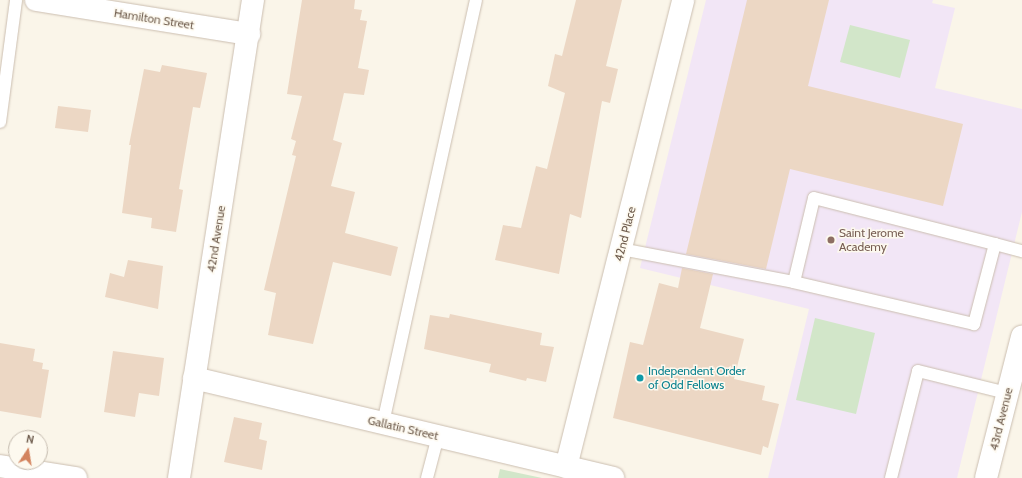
<!DOCTYPE html>
<style>
body{margin:0}
#map{position:relative;width:1022px;height:478px;overflow:hidden;background:#faf5e9;font-family:Cabin,sans-serif}
div>[style]{position:absolute}
.education>*{inset:0;background:#f2e6f6}
.green>*{inset:0;background:#d2e6c9}
.building>*{inset:0;background:#ecd7c4}
.roads{filter:drop-shadow(0 0 1px #cbbeb0) drop-shadow(0 0 1px #cbbeb0)}
.lane>*{height:12px;margin:-6px;padding:0 6px;transform-origin:6px;border-radius:6px;background:#fff}
.street>*{height:22px;margin:-11px;padding:0 11px;transform-origin:11px;border-radius:11px;background:#fff}
.secondary>*{height:22px;margin:-11px;padding:0 11px;transform-origin:11px;border-radius:11px;background:#fff}
.dots>*{width:11px;height:11px;translate:-50% -50%;box-sizing:border-box;border:2px solid #fdf9ef;border-radius:50%}
span{translate:-50% -50%;white-space:nowrap;text-align:center;line-height:1.15;-webkit-text-stroke:3px #fdf9ef;paint-order:stroke}
.street-label{font-size:12px;color:#715f50}
.education-label{font-size:12px;color:#785e54}
.left{translate:0 -50%;text-align:left}
.culture-label{font-size:12px;color:#0d838f}
.north{position:absolute;left:8px;top:430px;width:40px;height:40px;box-sizing:border-box;background:#fdf9ef;border:1px solid #c5bbaf;border-radius:50%;rotate:12deg;font-size:11px;font-weight:700;line-height:16px;text-align:center;color:#715f50}
.north::after{content:'';display:block;margin:auto;width:14px;height:18px;background:#d3835e;clip-path:polygon(50% 0,100% 100%,50% 72%,0 100%)}
</style>
<div id="map">
<div class="education">
<i style="clip-path:polygon(706px 0,933px 0,932px 3px,955px 8px,935px 88px,1022px 109px,1022px 212px,957px 478px,768px 478px,809px 309px,640px 268px)"></i>
</div>
<div class="green">
<i style="clip-path:polygon(850px 25px,910px 40px,900px 78px,840px 62px)"></i>
<i style="clip-path:polygon(815px 318px,875px 333px,856px 414px,796px 400px)"></i>
<i style="clip-path:polygon(500px 469px,542px 478px,498px 478px)"></i>
</div>
<div class="building">
<i style="clip-path:polygon(302px 0,355px 0,354px 9px,362px 10px,360px 20px,367px 21px,358px 68px,369px 70px,364px 95px,344px 93px,333px 140px,342px 143px,331px 186px,355px 192px,345px 233px,398px 247px,391px 276px,333px 262px,313px 344px,268px 335px,276px 293px,264px 290px,296px 156px,292px 155px,296px 141px,291px 139px,302px 96px,287px 94px)"></i>
<i style="clip-path:polygon(576px 0,622px 0,606px 66px,618px 69px,610px 103px,602px 101px,581px 218px,570px 214px,559px 274px,495px 260px,503px 225px,521px 228px,536px 166px,547px 169px,565px 93px,548px 86px,555px 54px,562px 56px)"></i>
<i style="clip-path:polygon(747px 0,829px 0,808px 86px,963px 124px,943px 206px,790px 169px,766px 269px,686px 254px)"></i>
<i style="clip-path:polygon(162px 65px,207px 73px,200px 108px,193px 107px,179px 189px,183px 190px,176px 232px,151px 228px,152px 218px,122px 213px,131px 145px,129px 145px,144px 69px,160px 72px)"></i>
<i style="clip-path:polygon(58px 106px,91px 110px,88px 132px,55px 128px)"></i>
<i style="clip-path:polygon(128px 260px,163px 266px,158px 309px,105px 297px,110px 273px,124px 277px)"></i>
<i style="clip-path:polygon(682px 268px,713px 274px,700px 328px,744px 339px,734px 379px,765px 386px,762px 400px,779px 404px,768px 448px,763px 446px,761px 455px,613px 418px,630px 342px,643px 345px,659px 283px,678px 288px)"></i>
<i style="clip-path:polygon(450px 314px,542px 333px,540px 345px,554px 347px,546px 382px,527px 378px,526px 381px,489px 372px,491px 364px,424px 349px,430px 315px,449px 318px)"></i>
<i style="clip-path:polygon(0 343px,35px 349px,33px 361px,43px 363px,42px 369px,49px 370px,41px 418px,0 411px)"></i>
<i style="clip-path:polygon(113px 351px,164px 358px,159px 396px,139px 393px,135px 417px,104px 412px)"></i>
<i style="clip-path:polygon(234px 417px,262px 423px,259px 439px,267px 441px,262px 470px,224px 462px)"></i>
</div>
<div class="roads">
<div class="lane">
<i style="left:0;top:122px;width:123px;rotate:-82.5deg"></i>
<i style="left:995px;top:244px;width:83px;rotate:104.7deg"></i>
<i style="left:974px;top:324px;width:185px;rotate:-166.9deg"></i>
<i style="left:794px;top:282px;width:86px;rotate:-76.6deg"></i>
<i style="left:814px;top:198px;width:187px;rotate:14.3deg"></i>
<i style="left:995px;top:244px;width:28px;rotate:15deg"></i>
<i style="left:621px;top:249px;width:176px;rotate:10.8deg"></i>
<i style="left:383px;top:423px;width:433px;rotate:-77.6deg"></i>
<i style="left:427px;top:478px;width:43px;rotate:-75.3deg"></i>
<i style="left:891px;top:478px;width:110px;rotate:-75.8deg"></i>
<i style="left:918px;top:371px;width:92px;rotate:13.9deg"></i>
</div>
<div class="street">
<i style="left:36px;top:0;width:216px;rotate:9.1deg"></i>
<i style="left:0;top:466px;width:77px;rotate:9deg"></i>
<i style="left:566px;top:467px;width:481px;rotate:-75.9deg"></i>
<i style="left:986px;top:478px;width:146px;rotate:-75.7deg"></i>
</div>
<div class="secondary">
<i style="left:194px;top:378px;width:431px;rotate:13.4deg"></i>
<i style="left:179px;top:478px;width:484px;rotate:-81.2deg"></i>
</div>
</div>
<div class="dots">
<i style="left:831px;top:240px;background:#8d6e63"></i>
<i style="left:640px;top:378px;background:#0f9aa8"></i>
</div>
<div class="street-label">
<span style="left:154px;top:19px;rotate:9deg">Hamilton Street</span>
<span style="left:625px;top:234px;rotate:-76deg">42nd Place</span>
<span style="left:216px;top:239px;rotate:-81deg">42nd Avenue</span>
<span style="left:1001px;top:419px;rotate:-76deg">43rd Avenue</span>
<span style="left:403px;top:428px;rotate:13deg">Gallatin Street</span>
</div>
<div class="education-label">
<span class="left" style="left:839px;top:240px">Saint Jerome<br>Academy</span>
</div>
<div class="culture-label">
<span class="left" style="left:648px;top:378px">Independent Order<br>of Odd Fellows</span>
</div>
<div class="north">N</div>
</div>
